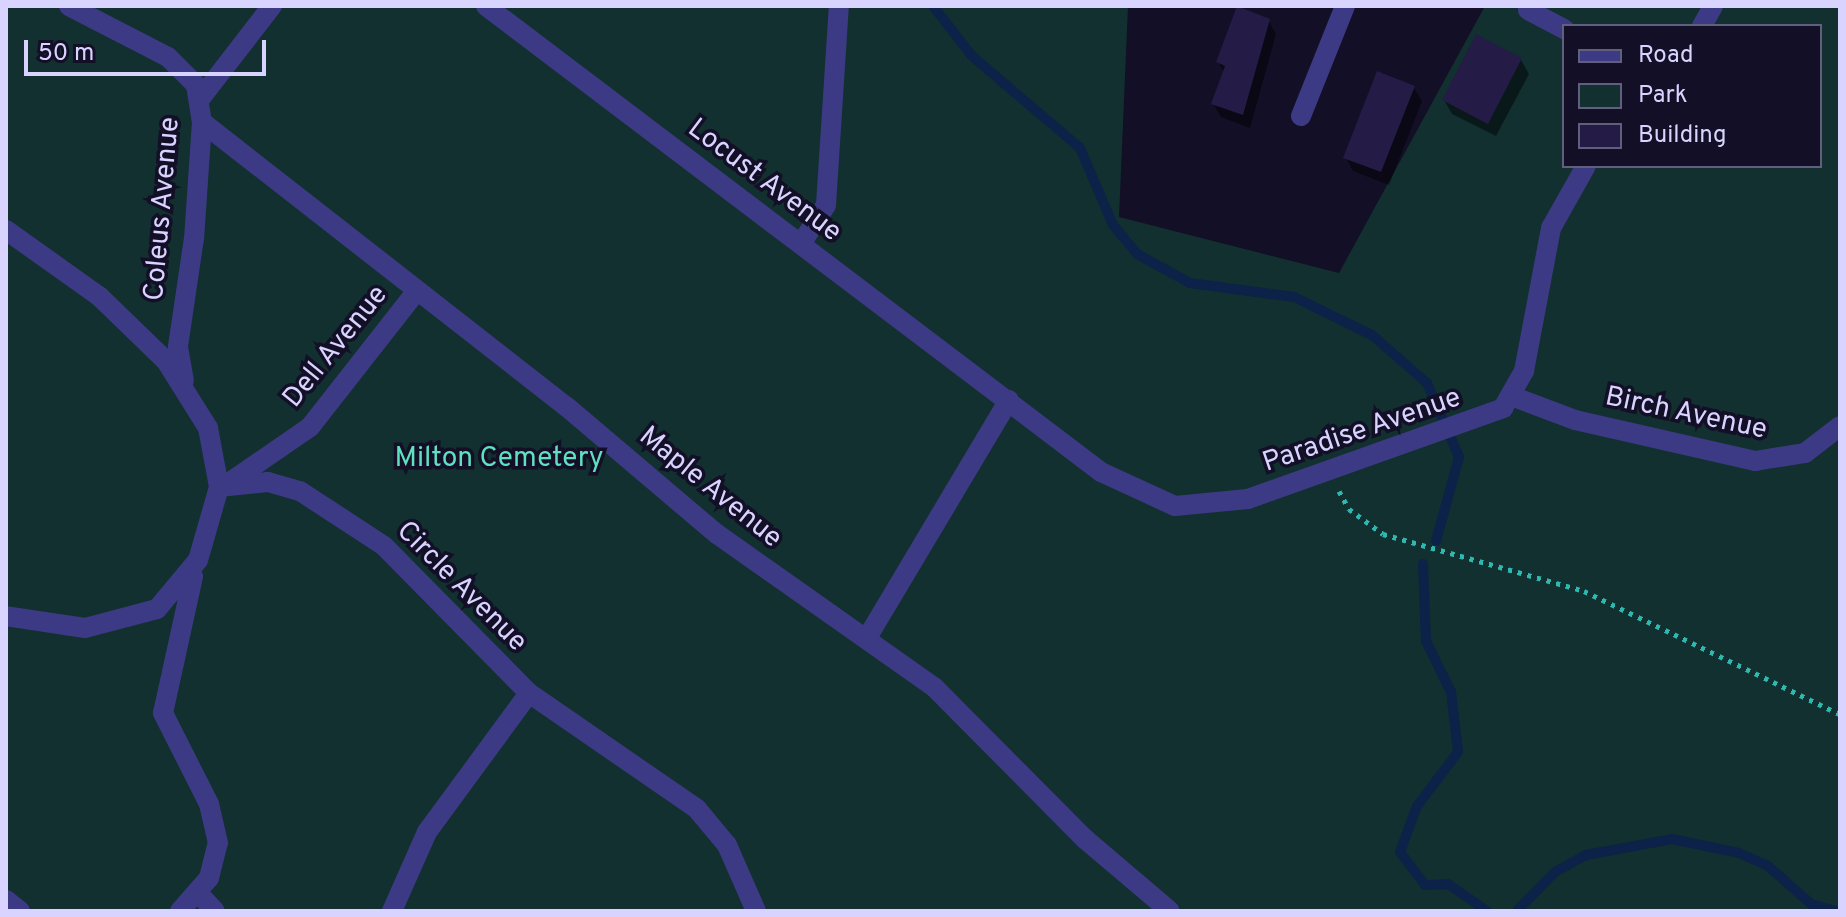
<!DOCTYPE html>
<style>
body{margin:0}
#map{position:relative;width:1846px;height:917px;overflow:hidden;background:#130f26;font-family:Overpass,sans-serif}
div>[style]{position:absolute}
.green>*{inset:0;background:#12302f}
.shadow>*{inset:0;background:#0007}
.stream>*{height:10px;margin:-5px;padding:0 5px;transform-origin:5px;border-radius:5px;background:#0c2248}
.building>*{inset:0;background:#241b47}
.path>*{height:5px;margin-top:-2.5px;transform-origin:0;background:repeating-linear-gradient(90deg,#2fb8b0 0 4px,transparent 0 10px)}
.minor>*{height:20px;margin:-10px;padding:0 10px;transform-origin:10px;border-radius:10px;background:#3d3a85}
span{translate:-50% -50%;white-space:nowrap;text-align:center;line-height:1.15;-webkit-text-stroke:7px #130f26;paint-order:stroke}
.street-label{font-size:28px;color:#d9d4ff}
.park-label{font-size:28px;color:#5fe0c0}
.frame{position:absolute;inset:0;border:8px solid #d9d4ff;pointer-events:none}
.legend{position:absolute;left:1562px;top:24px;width:260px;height:144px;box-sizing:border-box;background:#130f26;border:2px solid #625e7d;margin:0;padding:10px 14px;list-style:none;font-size:24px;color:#d9d4ff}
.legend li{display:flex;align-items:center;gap:16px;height:40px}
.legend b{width:40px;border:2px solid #625e7d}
.scale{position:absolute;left:24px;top:40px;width:242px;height:36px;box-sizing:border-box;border:4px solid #d9d4ff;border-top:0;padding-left:10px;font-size:24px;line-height:28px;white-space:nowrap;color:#d9d4ff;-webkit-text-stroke:6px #130f26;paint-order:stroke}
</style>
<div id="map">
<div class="green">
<i style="clip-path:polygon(evenodd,6px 6px,1128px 6px,1119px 217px,1339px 273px,1485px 6px,1840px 6px,1840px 911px,6px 911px,6px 6px,1564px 26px,1820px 26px,1820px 166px,1564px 166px,1564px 26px)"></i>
</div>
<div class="shadow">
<i style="clip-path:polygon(1268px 20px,1276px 34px,1250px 128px,1221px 117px,1213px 103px,1225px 74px,1218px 62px)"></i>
<i style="clip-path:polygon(1521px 60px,1529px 74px,1496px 136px,1452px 114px,1444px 100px)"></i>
<i style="clip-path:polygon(1414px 88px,1422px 101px,1389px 185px,1353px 171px,1346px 158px)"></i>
</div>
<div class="stream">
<i style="left:933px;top:6px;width:63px;rotate:52deg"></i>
<i style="left:972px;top:56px;width:142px;rotate:40.4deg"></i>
<i style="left:1080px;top:148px;width:84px;rotate:66.8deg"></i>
<i style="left:1113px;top:225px;width:38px;rotate:50deg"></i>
<i style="left:1137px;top:254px;width:60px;rotate:28.7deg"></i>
<i style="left:1190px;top:283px;width:105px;rotate:7.7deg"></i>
<i style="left:1294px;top:297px;width:87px;rotate:26deg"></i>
<i style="left:1372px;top:335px;width:73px;rotate:41.1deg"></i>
<i style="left:1427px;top:383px;width:81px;rotate:66.6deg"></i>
<i style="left:1459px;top:457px;width:87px;rotate:105.3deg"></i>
<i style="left:1423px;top:564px;width:77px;rotate:87.8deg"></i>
<i style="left:1426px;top:641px;width:57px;rotate:63.9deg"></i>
<i style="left:1451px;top:692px;width:60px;rotate:83.3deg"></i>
<i style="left:1458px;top:752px;width:68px;rotate:127.2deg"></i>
<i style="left:1417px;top:806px;width:49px;rotate:110.3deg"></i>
<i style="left:1400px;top:852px;width:41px;rotate:52.9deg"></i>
<i style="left:1425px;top:885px;width:23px;rotate:-2deg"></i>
<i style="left:1448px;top:884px;width:47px;rotate:34.7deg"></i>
<i style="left:1517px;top:911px;width:54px;rotate:-45.7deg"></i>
<i style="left:1555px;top:872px;width:35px;rotate:-29deg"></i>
<i style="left:1586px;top:855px;width:87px;rotate:-10.5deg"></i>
<i style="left:1672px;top:839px;width:68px;rotate:11.8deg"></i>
<i style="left:1739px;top:853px;width:32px;rotate:24deg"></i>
<i style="left:1768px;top:866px;width:57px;rotate:41.5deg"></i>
<i style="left:1811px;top:904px;width:25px;rotate:16deg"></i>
</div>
<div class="building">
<i style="clip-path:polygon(1237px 6px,1270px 19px,1243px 115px,1211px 104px,1225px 66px,1216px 62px)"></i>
<i style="clip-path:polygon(1476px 34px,1522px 58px,1488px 124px,1442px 100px)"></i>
<i style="clip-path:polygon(1377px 71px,1415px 86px,1381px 172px,1343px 158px)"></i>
</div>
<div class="path">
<i style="left:1339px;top:491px;width:21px;rotate:61deg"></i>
<i style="left:1349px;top:509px;width:42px;rotate:36.3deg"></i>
<i style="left:1383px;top:534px;width:209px;rotate:15.8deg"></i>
<i style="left:1584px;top:591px;width:284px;rotate:25.7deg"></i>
</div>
<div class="minor">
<i style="left:69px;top:6px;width:111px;rotate:27.3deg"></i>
<i style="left:168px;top:57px;width:40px;rotate:45deg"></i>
<i style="left:196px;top:85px;width:37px;rotate:81deg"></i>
<i style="left:202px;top:122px;width:116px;rotate:93.9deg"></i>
<i style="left:194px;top:238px;width:110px;rotate:98.4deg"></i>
<i style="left:178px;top:347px;width:34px;rotate:80deg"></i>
<i style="left:486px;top:6px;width:772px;rotate:37.15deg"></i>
<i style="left:1101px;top:472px;width:81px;rotate:24.7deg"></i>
<i style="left:1175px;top:506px;width:73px;rotate:-5.5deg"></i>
<i style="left:1248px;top:499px;width:271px;rotate:-19.6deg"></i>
<i style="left:1503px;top:408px;width:43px;rotate:-60.4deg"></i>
<i style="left:1524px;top:371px;width:146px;rotate:-79.3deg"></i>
<i style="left:1551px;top:228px;width:71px;rotate:-60.6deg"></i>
<i style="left:1528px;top:10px;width:41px;rotate:27.8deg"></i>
<i style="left:1702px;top:26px;width:23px;rotate:-61deg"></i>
<i style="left:200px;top:99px;width:118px;rotate:-52.3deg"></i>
<i style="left:1301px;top:116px;width:118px;rotate:-68.2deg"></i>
<i style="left:202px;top:122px;width:463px;rotate:38deg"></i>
<i style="left:567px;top:407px;width:197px;rotate:40.3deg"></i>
<i style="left:717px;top:534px;width:266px;rotate:35.2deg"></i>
<i style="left:934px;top:687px;width:214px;rotate:45.2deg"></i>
<i style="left:1085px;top:839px;width:111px;rotate:40.3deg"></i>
<i style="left:6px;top:230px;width:114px;rotate:35.4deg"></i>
<i style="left:99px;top:296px;width:93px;rotate:44.1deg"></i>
<i style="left:166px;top:361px;width:79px;rotate:57.9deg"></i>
<i style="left:208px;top:428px;width:60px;rotate:79.4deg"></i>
<i style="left:219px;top:487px;width:76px;rotate:106deg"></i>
<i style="left:198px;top:560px;width:64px;rotate:129.9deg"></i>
<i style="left:157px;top:609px;width:74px;rotate:165.2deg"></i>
<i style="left:85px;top:628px;width:80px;rotate:-171.4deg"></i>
<i style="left:801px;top:244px;width:46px;rotate:-57.3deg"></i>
<i style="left:826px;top:205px;width:199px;rotate:-86.3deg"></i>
<i style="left:1514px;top:397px;width:65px;rotate:20.7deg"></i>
<i style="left:1575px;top:420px;width:185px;rotate:12.8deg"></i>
<i style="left:1755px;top:461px;width:51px;rotate:-9.1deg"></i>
<i style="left:1805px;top:453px;width:44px;rotate:-37.6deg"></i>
<i style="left:233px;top:480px;width:93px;rotate:-34.5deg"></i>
<i style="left:310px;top:427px;width:172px;rotate:-51.9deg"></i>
<i style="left:219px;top:487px;width:49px;rotate:-5.8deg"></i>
<i style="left:268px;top:482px;width:33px;rotate:16deg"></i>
<i style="left:300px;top:491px;width:100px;rotate:33.2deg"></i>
<i style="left:384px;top:546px;width:206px;rotate:45.4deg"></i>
<i style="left:529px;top:693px;width:204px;rotate:34.6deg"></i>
<i style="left:697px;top:809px;width:47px;rotate:50.2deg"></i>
<i style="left:727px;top:845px;width:72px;rotate:66.3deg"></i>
<i style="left:867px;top:638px;width:277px;rotate:-59.2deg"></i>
<i style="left:199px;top:894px;width:23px;rotate:47deg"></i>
<i style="left:6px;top:900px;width:18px;rotate:38deg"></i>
<i style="left:180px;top:911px;width:44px;rotate:-48.7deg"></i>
<i style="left:209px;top:878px;width:36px;rotate:-76deg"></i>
<i style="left:218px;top:843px;width:40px;rotate:-103deg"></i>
<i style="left:209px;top:804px;width:102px;rotate:-116.8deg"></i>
<i style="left:163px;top:713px;width:140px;rotate:-77.6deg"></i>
<i style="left:392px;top:911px;width:86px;rotate:-66.1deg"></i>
<i style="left:427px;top:832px;width:172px;rotate:-53.7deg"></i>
</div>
<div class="street-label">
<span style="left:764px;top:181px;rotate:37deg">Locust Avenue</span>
<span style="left:163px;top:209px;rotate:-85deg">Coleus Avenue</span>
<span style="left:336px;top:347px;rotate:-51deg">Dell Avenue</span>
<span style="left:1686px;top:414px;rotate:12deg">Birch Avenue</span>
<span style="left:1362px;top:431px;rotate:-19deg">Paradise Avenue</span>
<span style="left:710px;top:488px;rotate:39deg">Maple Avenue</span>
<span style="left:461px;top:587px;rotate:45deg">Circle Avenue</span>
</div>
<div class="park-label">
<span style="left:499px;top:459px">Milton Cemetery</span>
</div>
<div class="frame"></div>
<ul class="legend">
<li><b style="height:10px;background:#3d3a85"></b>Road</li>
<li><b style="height:22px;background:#12302f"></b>Park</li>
<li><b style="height:22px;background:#241b47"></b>Building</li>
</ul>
<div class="scale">50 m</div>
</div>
